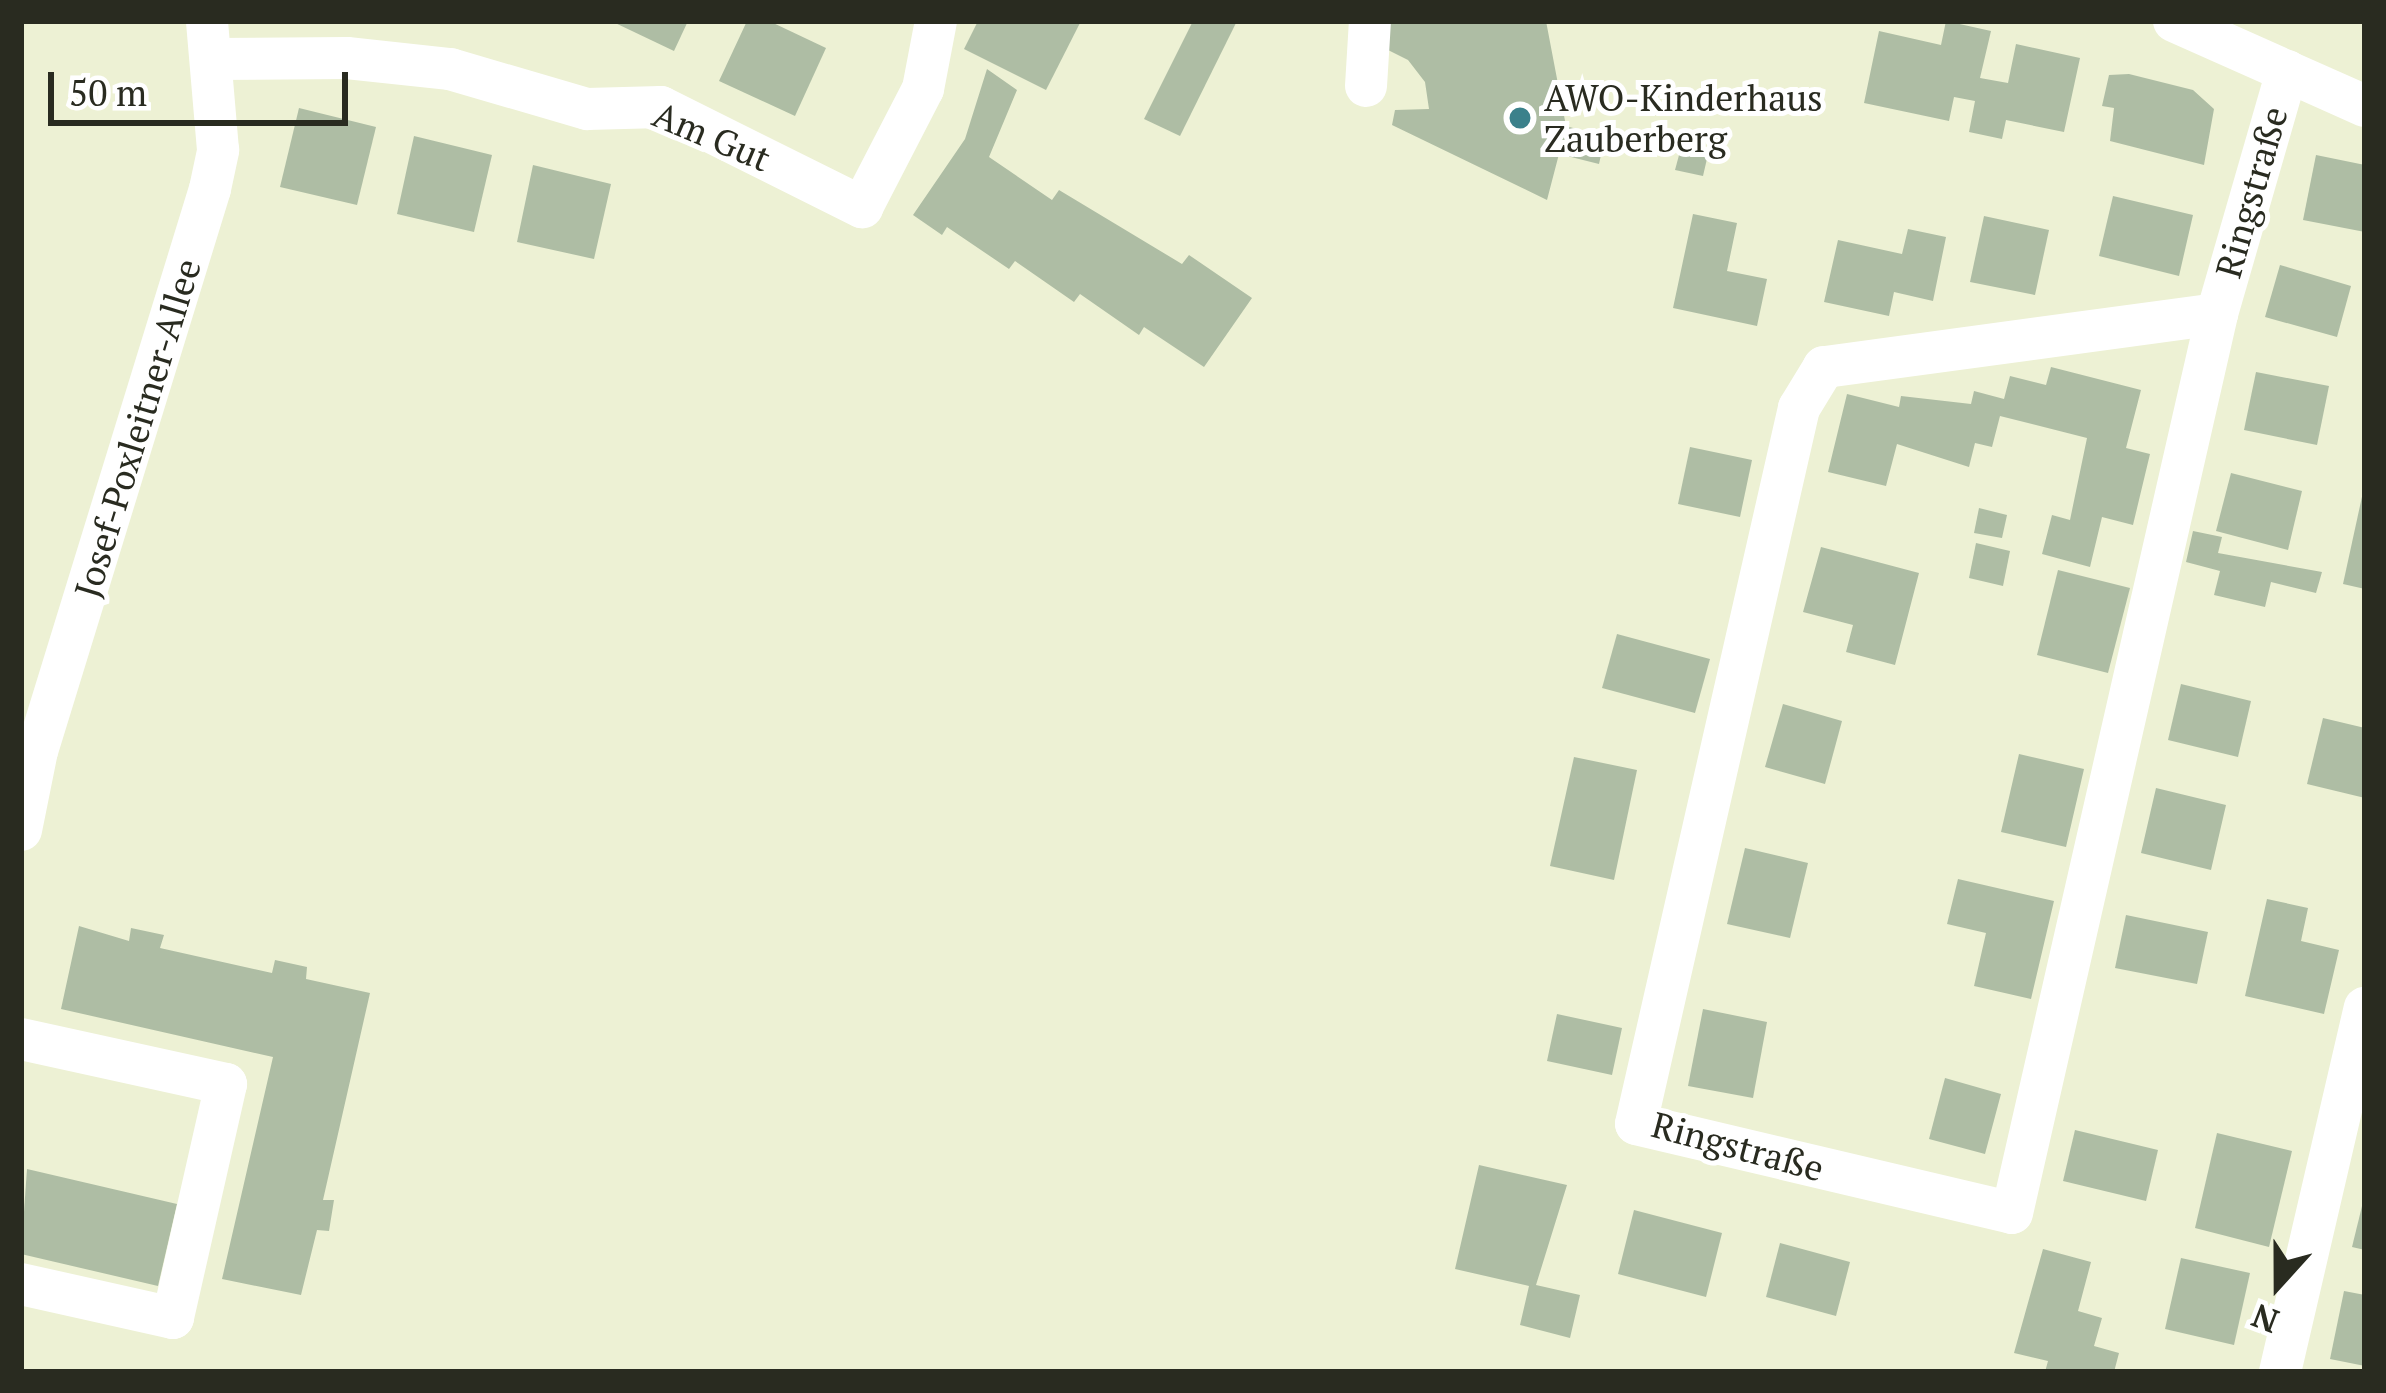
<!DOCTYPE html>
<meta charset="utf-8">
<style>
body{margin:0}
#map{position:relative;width:2386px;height:1393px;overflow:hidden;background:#edf1d4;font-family:"PT Serif",serif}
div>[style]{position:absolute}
.building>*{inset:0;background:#aebda4}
.minor>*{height:42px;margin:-21px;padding:0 21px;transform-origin:21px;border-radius:21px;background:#fff}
.dots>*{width:33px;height:33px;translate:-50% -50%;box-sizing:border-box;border:6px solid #fff;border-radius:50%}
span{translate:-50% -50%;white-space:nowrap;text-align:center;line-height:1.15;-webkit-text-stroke:10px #fff;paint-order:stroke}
.poi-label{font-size:36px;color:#292b20}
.left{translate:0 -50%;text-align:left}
.street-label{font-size:36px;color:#292b20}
.frame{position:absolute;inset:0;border:24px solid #292b20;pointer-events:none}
.north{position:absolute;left:2218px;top:1225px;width:120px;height:120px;-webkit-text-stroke:9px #fff;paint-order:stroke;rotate:201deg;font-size:33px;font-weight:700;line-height:48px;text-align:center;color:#292b20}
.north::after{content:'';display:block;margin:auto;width:42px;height:54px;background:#292b20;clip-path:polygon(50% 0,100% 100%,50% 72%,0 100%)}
.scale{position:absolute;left:48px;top:72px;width:300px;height:54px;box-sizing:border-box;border:6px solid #292b20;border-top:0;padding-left:15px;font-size:36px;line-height:42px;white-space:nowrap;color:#292b20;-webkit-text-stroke:9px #fff;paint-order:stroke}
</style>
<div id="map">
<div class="building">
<i style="clip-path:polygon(611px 21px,688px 21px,674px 51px)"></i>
<i style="clip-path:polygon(747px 21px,769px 21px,826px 48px,795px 116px,719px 81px)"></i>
<i style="clip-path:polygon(978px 21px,1081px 21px,1046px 90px,964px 49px)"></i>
<i style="clip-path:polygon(1193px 21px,1237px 21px,1180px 136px,1144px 119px)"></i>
<i style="clip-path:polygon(1388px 21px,1546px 21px,1566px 126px,1605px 137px,1599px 164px,1559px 154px,1547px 200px,1392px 125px,1395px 110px,1429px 109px,1425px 82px,1408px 60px,1380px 46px)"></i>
<i style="clip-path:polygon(1946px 21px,1991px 31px,1980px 78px,2008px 83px,2016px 44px,2080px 58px,2064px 132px,2006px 120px,2002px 139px,1969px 132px,1975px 101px,1954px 97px,1949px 121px,1864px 103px,1879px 31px,1941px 45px)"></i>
<i style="clip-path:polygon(987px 69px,1017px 90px,989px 157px,1052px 200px,1059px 190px,1182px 264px,1189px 255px,1252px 298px,1204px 367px,1144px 327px,1139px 335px,1080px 294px,1074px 302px,1015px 261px,1009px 269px,947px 227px,942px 235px,913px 215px,965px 139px)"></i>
<i style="clip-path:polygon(2129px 74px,2193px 90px,2214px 109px,2204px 165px,2110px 141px,2114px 108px,2102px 106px,2109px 75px)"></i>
<i style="clip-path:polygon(299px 108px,376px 127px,357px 205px,280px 187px)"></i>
<i style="clip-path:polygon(414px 136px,492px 155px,474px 232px,397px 214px)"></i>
<i style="clip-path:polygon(1682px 144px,1709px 150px,1703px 176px,1675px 170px)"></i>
<i style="clip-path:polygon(2316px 155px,2365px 165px,2365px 232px,2303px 220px)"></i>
<i style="clip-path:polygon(533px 165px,611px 184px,594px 259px,517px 242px)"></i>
<i style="clip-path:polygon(2113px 196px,2193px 215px,2179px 276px,2099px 256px)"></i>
<i style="clip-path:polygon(1693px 214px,1737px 223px,1727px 271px,1767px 279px,1757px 326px,1673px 308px)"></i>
<i style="clip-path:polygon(1984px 216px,2049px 230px,2035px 295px,1970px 282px)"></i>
<i style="clip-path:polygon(1908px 229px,1946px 237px,1933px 301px,1894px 292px,1889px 316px,1824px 302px,1838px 240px,1902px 254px)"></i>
<i style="clip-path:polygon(2280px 265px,2351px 286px,2337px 337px,2265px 317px)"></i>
<i style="clip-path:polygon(2051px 367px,2141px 390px,2126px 448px,2150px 454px,2133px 525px,2102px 517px,2090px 567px,2042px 554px,2052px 515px,2070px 520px,2087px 438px,2000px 416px,1992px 447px,1975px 443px,1969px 467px,1897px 444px,1886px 486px,1828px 472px,1847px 394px,1899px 407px,1901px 396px,1971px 404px,1974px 391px,2004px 399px,2010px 376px,2046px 385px)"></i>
<i style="clip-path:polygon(2256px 372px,2329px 386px,2317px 445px,2244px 430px)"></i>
<i style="clip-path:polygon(1690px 447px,1752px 460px,1740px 517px,1678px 504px)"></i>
<i style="clip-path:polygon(2231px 473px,2302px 491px,2288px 550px,2216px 531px)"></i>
<i style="clip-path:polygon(2363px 492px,2365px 493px,2365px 589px,2343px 584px)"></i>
<i style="clip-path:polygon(1979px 508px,2007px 515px,2002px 538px,1974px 533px)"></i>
<i style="clip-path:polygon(2193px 531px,2222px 537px,2218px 553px,2322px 572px,2316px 593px,2271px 582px,2265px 607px,2214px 595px,2220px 571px,2186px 562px)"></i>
<i style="clip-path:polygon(1976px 543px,2010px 551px,2003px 586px,1969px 578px)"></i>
<i style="clip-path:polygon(1821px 547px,1919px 573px,1895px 665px,1846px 652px,1853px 625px,1803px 612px)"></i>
<i style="clip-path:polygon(2058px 570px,2130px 588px,2108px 673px,2037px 655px)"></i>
<i style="clip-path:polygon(1617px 634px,1710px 659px,1695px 713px,1602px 688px)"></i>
<i style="clip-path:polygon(2181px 684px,2251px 701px,2238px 757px,2168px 740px)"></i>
<i style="clip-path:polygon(1783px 704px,1842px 721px,1825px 784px,1765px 767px)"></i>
<i style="clip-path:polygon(2323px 718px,2365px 728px,2365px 798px,2307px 784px)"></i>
<i style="clip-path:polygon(2019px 754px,2084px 769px,2066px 847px,2001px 832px)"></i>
<i style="clip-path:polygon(1574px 757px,1637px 770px,1614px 880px,1550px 866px)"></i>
<i style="clip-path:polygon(2156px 788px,2226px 805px,2211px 870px,2141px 853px)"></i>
<i style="clip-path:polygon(1745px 848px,1808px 863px,1790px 938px,1727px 924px)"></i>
<i style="clip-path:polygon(1958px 879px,2054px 901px,2031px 999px,1974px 986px,1986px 933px,1947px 924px)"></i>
<i style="clip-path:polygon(2267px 899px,2308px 908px,2301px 941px,2339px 950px,2324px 1014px,2245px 996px)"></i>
<i style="clip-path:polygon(2126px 915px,2208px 932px,2197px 984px,2115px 968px)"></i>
<i style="clip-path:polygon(79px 926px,129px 941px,131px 928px,164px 935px,160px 948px,272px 973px,275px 960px,307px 967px,306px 979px,370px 993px,323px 1200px,334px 1200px,329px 1231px,317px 1230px,301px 1295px,222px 1279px,273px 1057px,61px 1009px)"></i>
<i style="clip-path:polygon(1703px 1009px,1767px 1022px,1753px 1098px,1688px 1086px)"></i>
<i style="clip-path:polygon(1557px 1014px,1622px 1028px,1612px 1075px,1547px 1061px)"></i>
<i style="clip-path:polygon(1945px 1078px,2001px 1094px,1985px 1154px,1929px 1139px)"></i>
<i style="clip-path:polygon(2075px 1130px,2158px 1150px,2146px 1201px,2063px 1181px)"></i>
<i style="clip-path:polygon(2217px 1133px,2292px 1151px,2269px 1247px,2195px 1228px)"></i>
<i style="clip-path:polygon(1479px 1165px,1567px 1185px,1536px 1285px,1580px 1295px,1570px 1338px,1520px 1325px,1529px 1286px,1455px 1269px)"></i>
<i style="clip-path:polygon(27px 1169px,177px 1204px,158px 1286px,21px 1254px)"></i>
<i style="clip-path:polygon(2363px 1202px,2365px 1202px,2365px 1250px,2352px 1247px)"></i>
<i style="clip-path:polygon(1634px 1210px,1722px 1233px,1706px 1297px,1618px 1274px)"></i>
<i style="clip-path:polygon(1780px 1243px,1850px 1262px,1836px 1316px,1766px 1297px)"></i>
<i style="clip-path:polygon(2043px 1249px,2091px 1262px,2078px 1311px,2102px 1318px,2094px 1346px,2119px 1353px,2114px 1372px,2045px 1372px,2048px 1361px,2014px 1353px)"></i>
<i style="clip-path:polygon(2181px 1258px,2250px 1273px,2234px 1345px,2165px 1329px)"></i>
<i style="clip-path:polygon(2344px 1291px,2365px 1295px,2365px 1366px,2330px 1359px)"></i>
</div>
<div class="minor">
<i style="left:2174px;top:21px;width:209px;rotate:24deg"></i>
<i style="left:212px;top:59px;width:135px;rotate:-0.4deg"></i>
<i style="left:347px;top:58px;width:104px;rotate:6.1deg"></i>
<i style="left:450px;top:69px;width:143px;rotate:16.3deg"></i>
<i style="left:587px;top:109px;width:74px;rotate:-1.5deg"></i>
<i style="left:661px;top:107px;width:225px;rotate:26.5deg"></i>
<i style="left:862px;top:207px;width:133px;rotate:-62.7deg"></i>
<i style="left:923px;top:89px;width:69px;rotate:-79.2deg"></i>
<i style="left:1366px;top:86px;width:65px;rotate:-86.5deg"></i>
<i style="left:2217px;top:314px;width:397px;rotate:172.3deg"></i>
<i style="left:1824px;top:367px;width:48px;rotate:121.4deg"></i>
<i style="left:1799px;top:408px;width:734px;rotate:102.83deg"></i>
<i style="left:1636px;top:1124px;width:386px;rotate:13.3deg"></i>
<i style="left:2012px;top:1213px;width:922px;rotate:-77.15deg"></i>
<i style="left:2217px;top:314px;width:253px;rotate:-73.9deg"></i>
<i style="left:21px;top:830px;width:81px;rotate:-78.6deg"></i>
<i style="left:37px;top:751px;width:588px;rotate:-72.89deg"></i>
<i style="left:210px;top:189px;width:40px;rotate:-78deg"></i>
<i style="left:218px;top:150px;width:129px;rotate:-94.9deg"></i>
<i style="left:21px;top:1039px;width:210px;rotate:12.4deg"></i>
<i style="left:226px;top:1084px;width:240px;rotate:102.8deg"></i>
<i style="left:173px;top:1318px;width:156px;rotate:-167.4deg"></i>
<i style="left:2280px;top:1372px;width:374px;rotate:-76.9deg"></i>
</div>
<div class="dots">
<i style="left:1520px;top:118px;background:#3b818b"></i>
</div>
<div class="poi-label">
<span class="left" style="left:1544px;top:118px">AWO-Kinderhaus<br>Zauberberg</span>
</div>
<div class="street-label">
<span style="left:712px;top:136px;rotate:23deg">Am Gut</span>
<span style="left:2251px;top:192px;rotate:-74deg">Ringstraße</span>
<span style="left:137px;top:428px;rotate:-73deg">Josef-Poxleitner-Allee</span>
<span style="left:1738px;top:1146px;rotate:15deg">Ringstraße</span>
</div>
<div class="frame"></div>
<div class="north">N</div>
<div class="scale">50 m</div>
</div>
